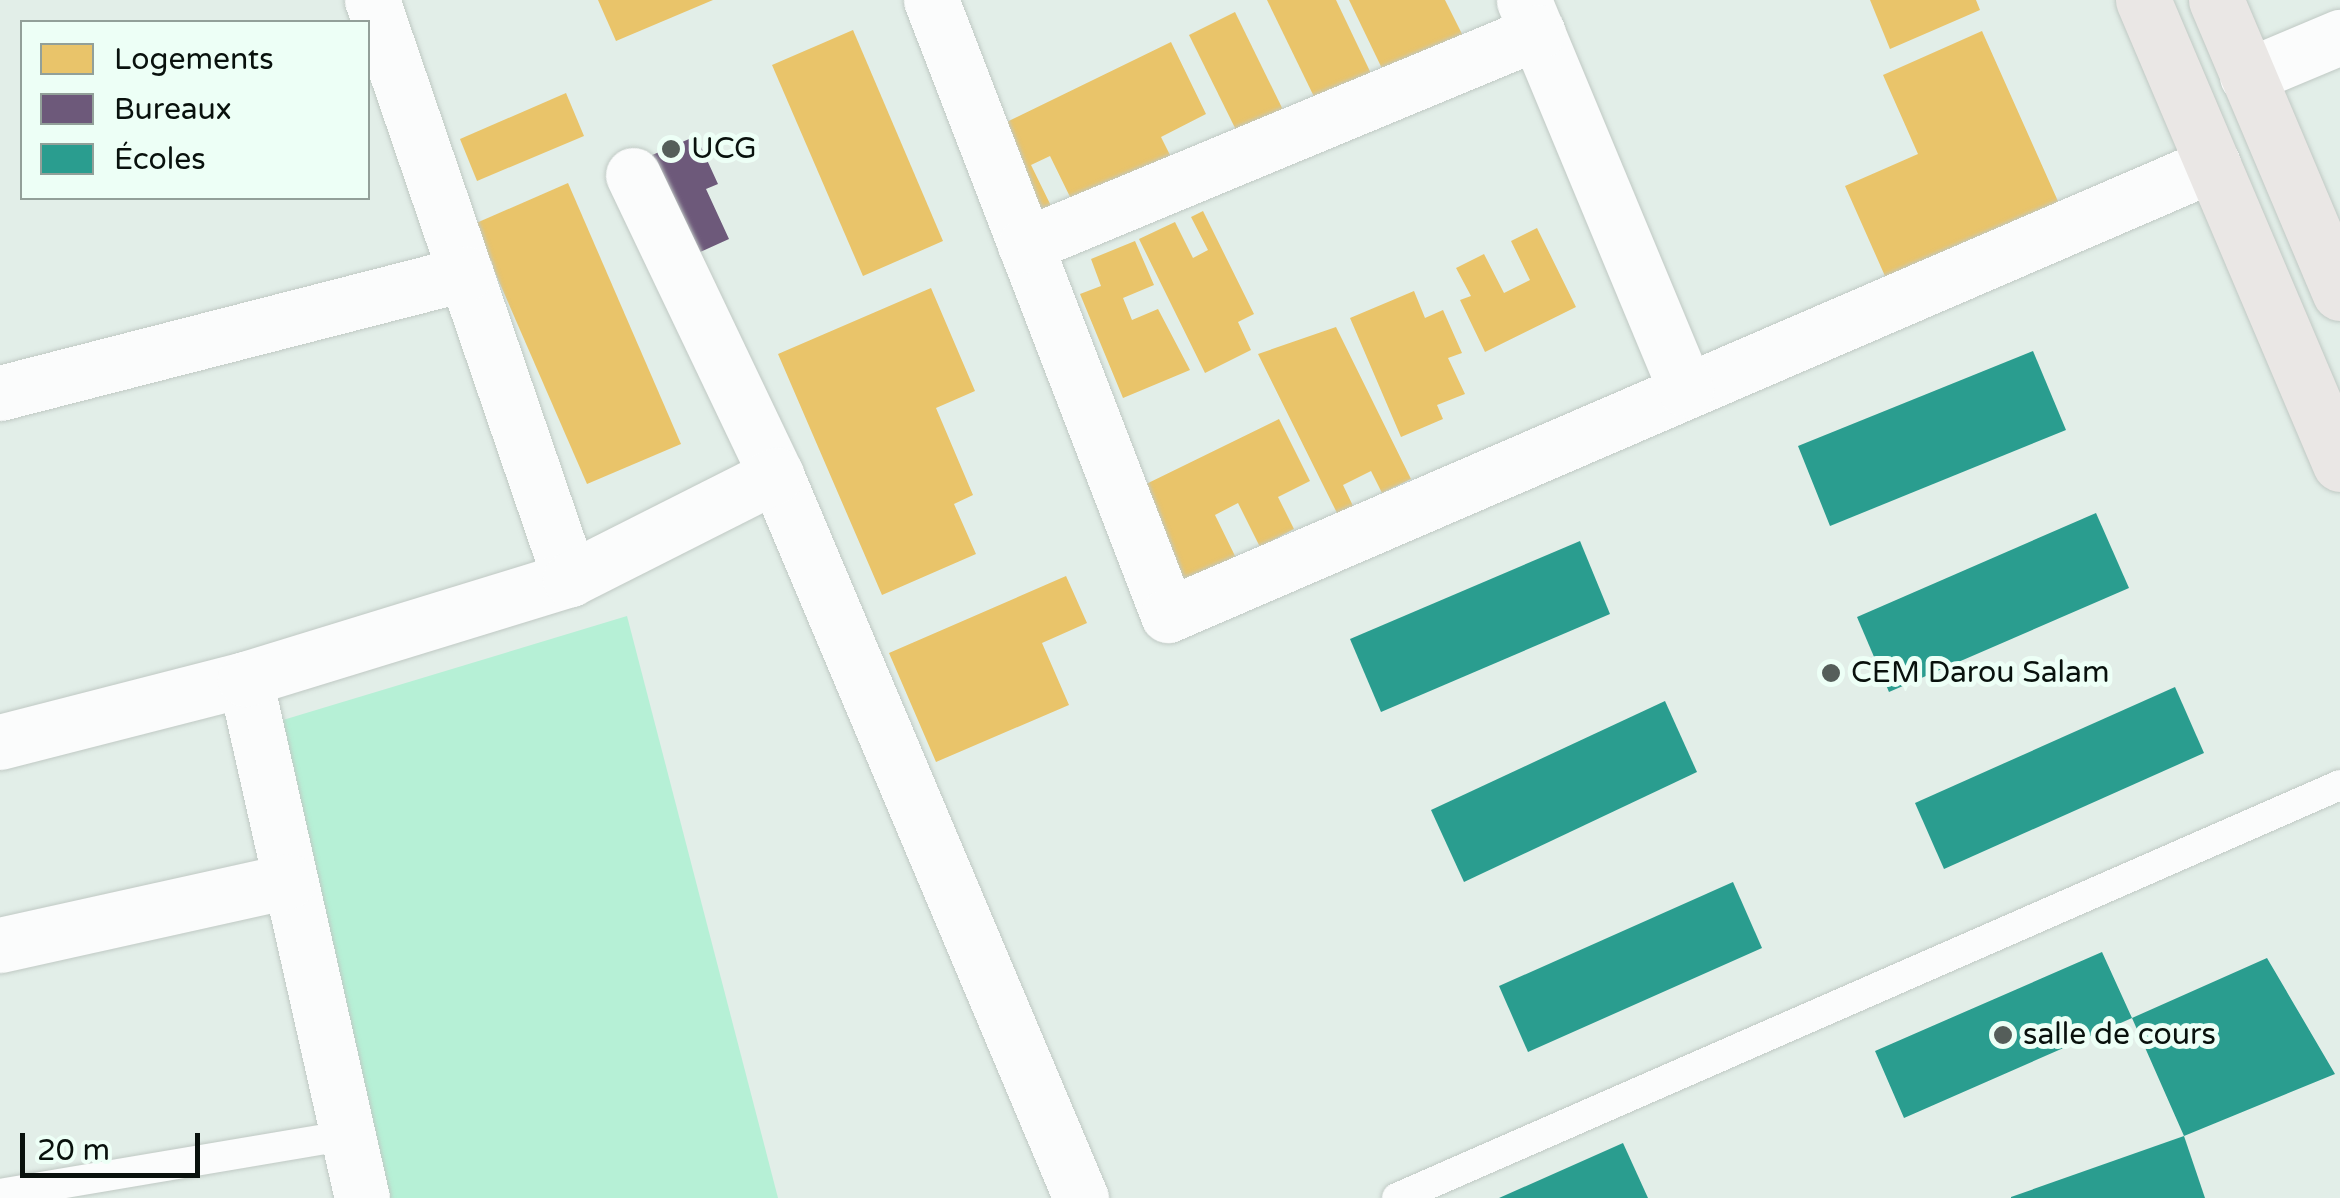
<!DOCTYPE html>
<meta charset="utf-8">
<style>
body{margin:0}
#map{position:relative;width:2340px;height:1198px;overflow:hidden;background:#e2eee8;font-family:"Varela Round",sans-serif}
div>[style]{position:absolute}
.green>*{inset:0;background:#b6f0d6}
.homes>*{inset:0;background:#e9c46a}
.offices>*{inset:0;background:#6d597a}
.schools>*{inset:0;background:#2a9d8f}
.roads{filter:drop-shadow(0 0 2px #c0c9c4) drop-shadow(0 0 2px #c0c9c4)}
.lane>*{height:30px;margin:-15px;padding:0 15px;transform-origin:15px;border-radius:15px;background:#fbfcfc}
.street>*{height:55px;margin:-27.5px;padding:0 27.5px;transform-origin:27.5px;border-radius:27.5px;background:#fbfcfc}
.primary>*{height:55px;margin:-27.5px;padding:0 27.5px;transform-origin:27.5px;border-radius:27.5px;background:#eae7e5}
.dots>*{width:28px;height:28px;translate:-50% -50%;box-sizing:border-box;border:5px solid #edfff6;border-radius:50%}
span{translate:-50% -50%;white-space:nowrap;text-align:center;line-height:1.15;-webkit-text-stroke:10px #edfff6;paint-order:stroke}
.poi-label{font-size:30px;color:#09110d}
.left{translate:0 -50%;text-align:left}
.legend{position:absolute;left:20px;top:20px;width:350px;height:180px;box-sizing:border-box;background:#edfff6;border:2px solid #92a099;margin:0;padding:12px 18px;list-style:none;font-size:30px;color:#09110d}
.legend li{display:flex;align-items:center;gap:20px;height:50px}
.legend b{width:50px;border:2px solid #92a099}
.scale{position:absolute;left:20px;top:1133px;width:180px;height:45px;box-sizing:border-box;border:5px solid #09110d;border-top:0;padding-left:12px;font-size:30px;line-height:35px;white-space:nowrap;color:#09110d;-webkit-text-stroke:8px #edfff6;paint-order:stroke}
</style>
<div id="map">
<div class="green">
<i style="clip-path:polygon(627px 616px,778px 1198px,356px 1198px,250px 730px)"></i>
</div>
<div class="homes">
<i style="clip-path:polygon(598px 0,713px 0,616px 41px)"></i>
<i style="clip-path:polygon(1267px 0,1336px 0,1376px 84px,1321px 111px)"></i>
<i style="clip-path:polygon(1349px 0,1445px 0,1467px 44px,1389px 83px)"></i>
<i style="clip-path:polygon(1870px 0,1976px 0,1980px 10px,1890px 49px)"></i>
<i style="clip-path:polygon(1235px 12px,1287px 118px,1241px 140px,1189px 35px)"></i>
<i style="clip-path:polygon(853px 30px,943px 241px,863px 276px,772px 65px)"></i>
<i style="clip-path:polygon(1982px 31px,2061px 208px,1889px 285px,1845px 186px,1918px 154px,1883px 75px)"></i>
<i style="clip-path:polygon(1171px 42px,1206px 114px,1161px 137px,1171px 157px,1074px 205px,1050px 156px,1031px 165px,1055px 214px,1034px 225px,988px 131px)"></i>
<i style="clip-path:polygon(566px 93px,584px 136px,477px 181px,460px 139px)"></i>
<i style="clip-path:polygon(568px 183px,681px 444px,587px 484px,474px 224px)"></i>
<i style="clip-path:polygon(1203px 211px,1254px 314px,1238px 322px,1251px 350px,1205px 373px,1139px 239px,1175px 222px,1193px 258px,1208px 250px,1191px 217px)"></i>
<i style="clip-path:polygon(1537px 228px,1576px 307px,1485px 352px,1460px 300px,1471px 296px,1456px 268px,1484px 254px,1504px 293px,1530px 280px,1511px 241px)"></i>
<i style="clip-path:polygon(1135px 241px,1154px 285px,1123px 298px,1132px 320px,1158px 309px,1190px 370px,1123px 398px,1080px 294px,1101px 286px,1091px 259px)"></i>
<i style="clip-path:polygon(931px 288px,975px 391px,936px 408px,973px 495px,954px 504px,976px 554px,882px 595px,778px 354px)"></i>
<i style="clip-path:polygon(1414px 291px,1425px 318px,1443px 310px,1462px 353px,1448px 358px,1465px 394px,1437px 405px,1443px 419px,1401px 437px,1350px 318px)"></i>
<i style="clip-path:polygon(1336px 327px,1411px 479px,1382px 493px,1371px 471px,1343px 485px,1354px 508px,1338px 515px,1258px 354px)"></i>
<i style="clip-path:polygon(1279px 419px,1310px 481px,1278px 497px,1294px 529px,1260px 547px,1238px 503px,1215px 515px,1236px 558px,1184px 583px,1138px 488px)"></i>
<i style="clip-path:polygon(1066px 576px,1087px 623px,1042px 643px,1069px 705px,936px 762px,889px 653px)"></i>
</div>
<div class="offices">
<i style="clip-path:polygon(696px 136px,718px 184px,706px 189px,729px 239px,687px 258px,643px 159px)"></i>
</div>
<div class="schools">
<i style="clip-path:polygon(2033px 351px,2066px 430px,1830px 526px,1798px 446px)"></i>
<i style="clip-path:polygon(2096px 513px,2129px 588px,1889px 692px,1857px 617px)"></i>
<i style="clip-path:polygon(1580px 541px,1610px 614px,1381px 712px,1350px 639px)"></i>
<i style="clip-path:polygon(2175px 687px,2204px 753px,1944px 869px,1915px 803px)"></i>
<i style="clip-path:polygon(1665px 701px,1697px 772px,1464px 882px,1431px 810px)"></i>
<i style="clip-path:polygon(1733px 882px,1762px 948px,1528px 1052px,1499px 986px)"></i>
<i style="clip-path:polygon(2102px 952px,2132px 1018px,2267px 958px,2335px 1074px,2184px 1136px,2132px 1018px,1904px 1118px,1875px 1051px)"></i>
<i style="clip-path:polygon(2184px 1136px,2205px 1198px,2011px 1198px,2011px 1197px)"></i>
<i style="clip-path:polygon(1623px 1143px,1648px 1198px,1499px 1198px)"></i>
</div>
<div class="roads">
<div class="lane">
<i style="left:0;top:1194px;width:354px;rotate:-9.6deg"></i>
<i style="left:1397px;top:1198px;width:1029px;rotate:-23.65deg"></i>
</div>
<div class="street">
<i style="left:372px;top:0;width:612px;rotate:71.12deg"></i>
<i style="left:931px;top:0;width:659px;rotate:68.93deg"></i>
<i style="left:1168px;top:615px;width:1138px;rotate:-23.34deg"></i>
<i style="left:1524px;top:1px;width:421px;rotate:67.4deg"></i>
<i style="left:2247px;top:76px;width:101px;rotate:-22.8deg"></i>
<i style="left:633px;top:175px;width:332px;rotate:64.5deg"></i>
<i style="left:776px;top:475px;width:785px;rotate:67.13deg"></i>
<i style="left:1025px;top:245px;width:555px;rotate:-22.55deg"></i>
<i style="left:0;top:393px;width:481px;rotate:-14.4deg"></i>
<i style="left:245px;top:679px;width:532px;rotate:77.3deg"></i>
<i style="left:0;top:742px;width:253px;rotate:-14.4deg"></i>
<i style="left:245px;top:679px;width:340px;rotate:-17.1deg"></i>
<i style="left:570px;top:579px;width:231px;rotate:-26.8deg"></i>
<i style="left:0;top:945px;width:295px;rotate:-12.5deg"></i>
</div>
<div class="primary">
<i style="left:2143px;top:0;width:504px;rotate:67deg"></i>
<i style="left:2216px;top:0;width:318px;rotate:67.1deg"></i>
</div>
</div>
<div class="dots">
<i style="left:671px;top:149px;background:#555e5a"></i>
<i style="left:1831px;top:673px;background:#555e5a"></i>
<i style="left:2003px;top:1035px;background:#555e5a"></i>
</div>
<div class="poi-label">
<span class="left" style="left:691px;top:149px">UCG</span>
<span class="left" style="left:1851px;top:673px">CEM Darou Salam</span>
<span class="left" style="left:2023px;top:1035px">salle de cours</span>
</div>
<ul class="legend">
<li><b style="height:28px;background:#e9c46a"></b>Logements</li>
<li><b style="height:28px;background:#6d597a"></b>Bureaux</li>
<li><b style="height:28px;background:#2a9d8f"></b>Écoles</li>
</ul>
<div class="scale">20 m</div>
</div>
